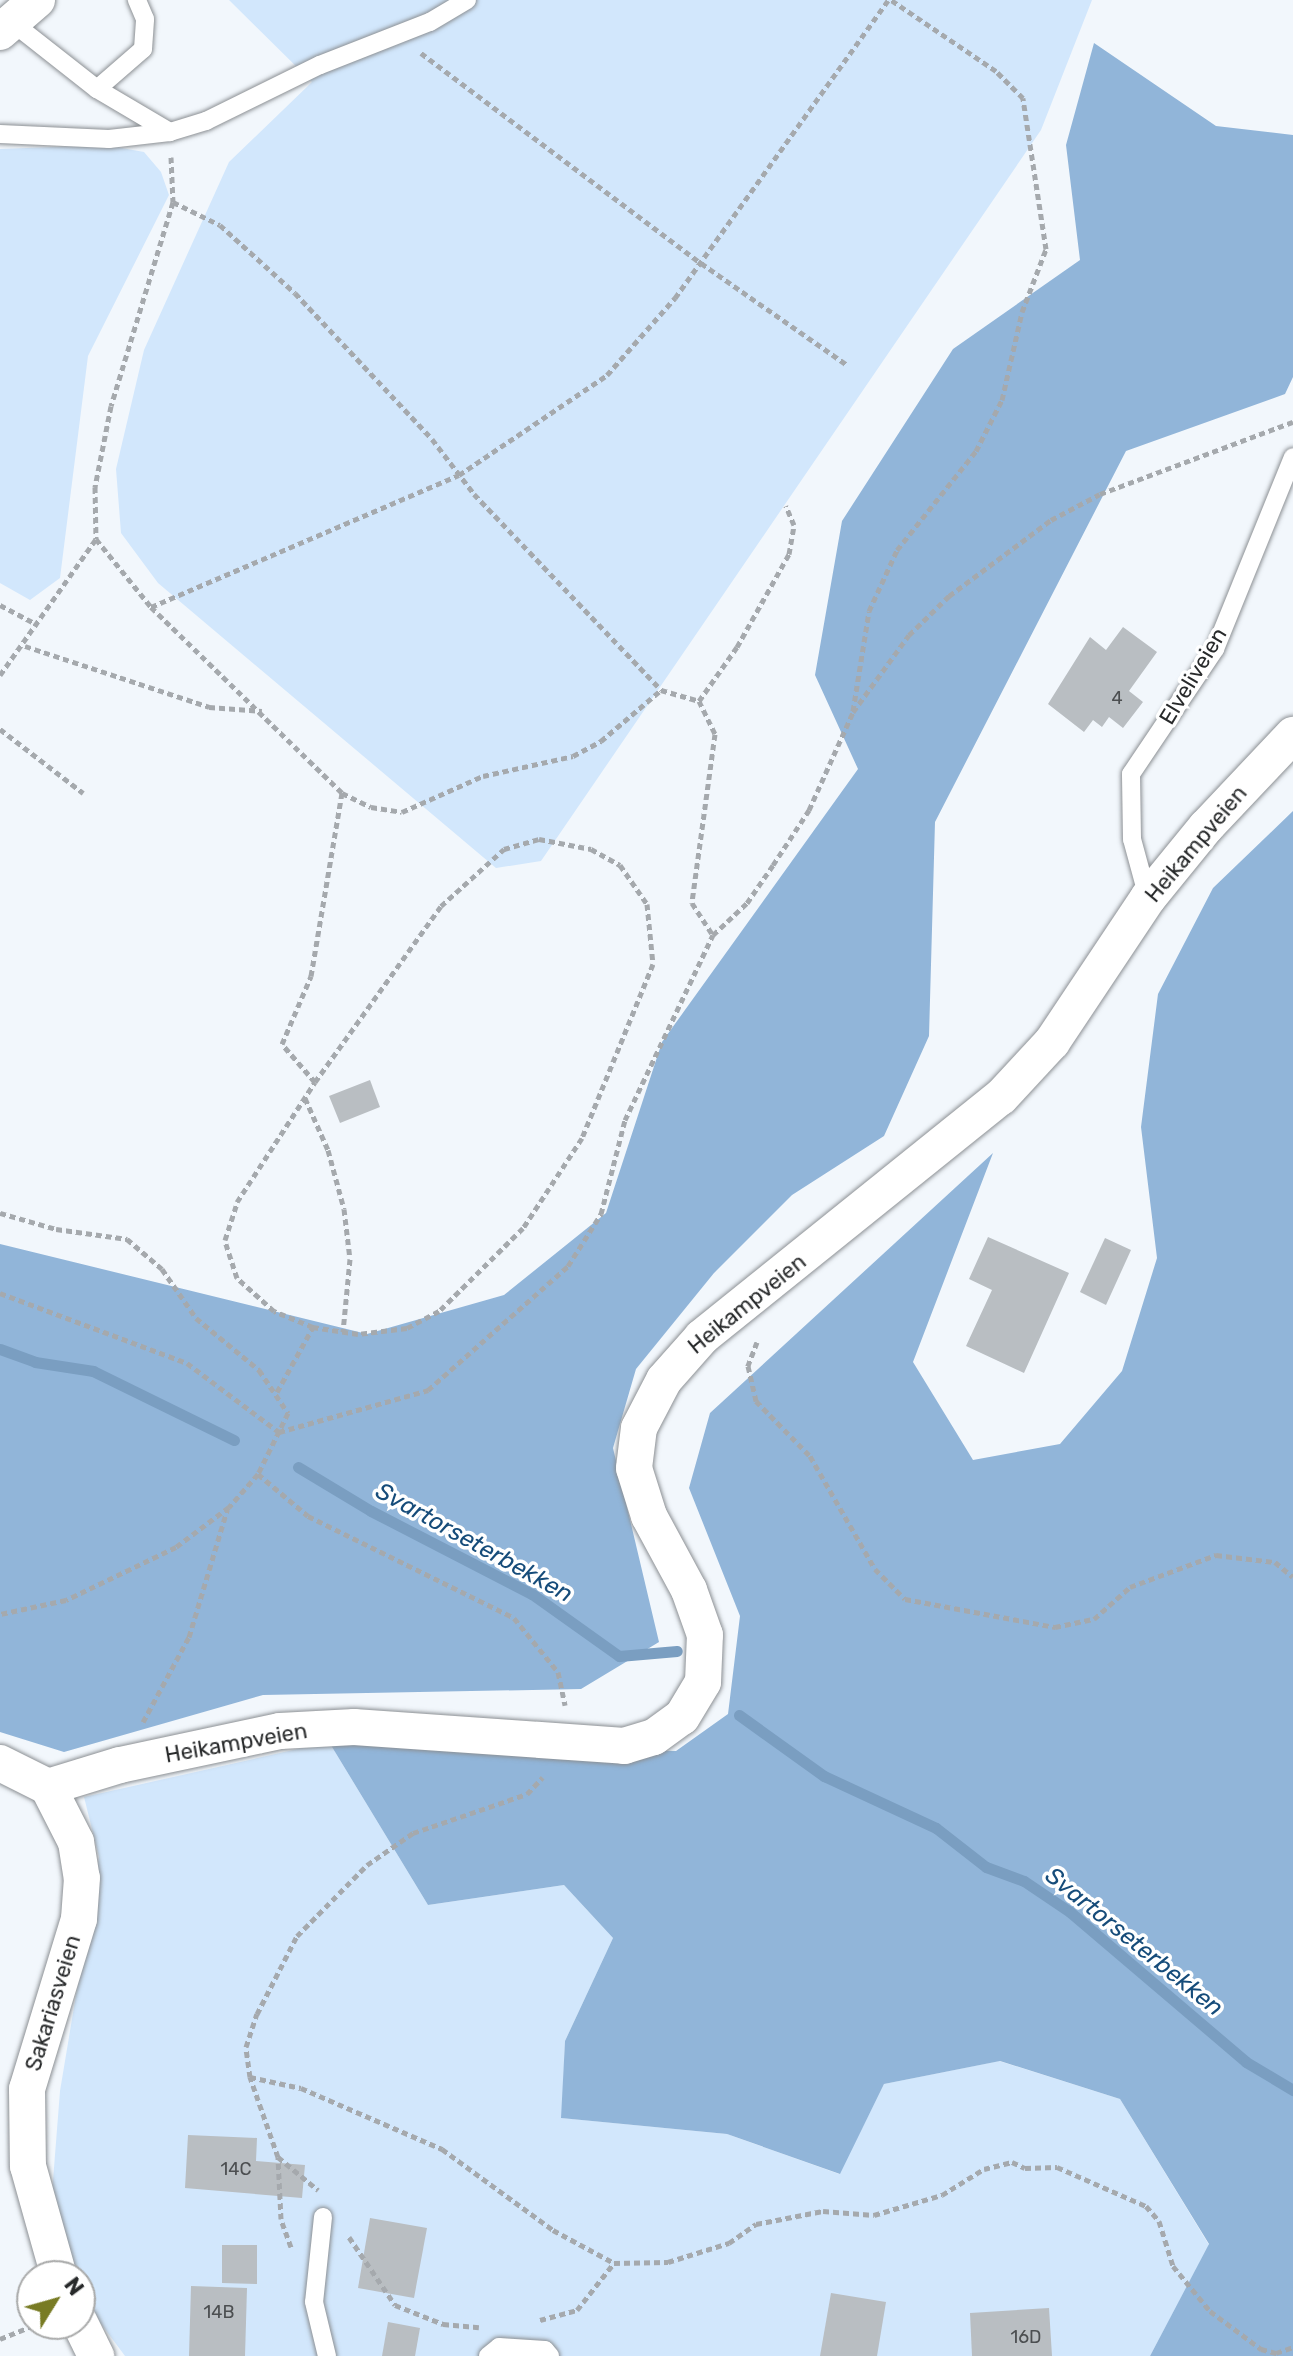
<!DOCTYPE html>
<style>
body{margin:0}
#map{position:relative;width:1293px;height:2356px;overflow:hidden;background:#f2f7fc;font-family:Rubik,sans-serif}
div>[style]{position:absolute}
.green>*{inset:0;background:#d2e7fc}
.forest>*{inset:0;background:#91b5d9}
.stream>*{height:11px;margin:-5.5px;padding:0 5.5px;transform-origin:5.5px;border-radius:5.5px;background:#7a9ec1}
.building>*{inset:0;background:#b9bec2}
.path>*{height:5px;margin-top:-2.5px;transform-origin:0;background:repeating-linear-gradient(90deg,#a5a9ad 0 6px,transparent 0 10px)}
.roads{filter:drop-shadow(0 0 2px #8c9094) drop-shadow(0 0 2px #8c9094)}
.lane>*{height:18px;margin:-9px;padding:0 9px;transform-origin:9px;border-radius:9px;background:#fff}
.street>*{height:36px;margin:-18px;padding:0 18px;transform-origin:18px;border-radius:18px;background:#fff}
span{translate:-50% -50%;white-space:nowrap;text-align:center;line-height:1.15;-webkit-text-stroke:7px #fff;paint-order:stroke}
.number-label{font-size:18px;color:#4c4f51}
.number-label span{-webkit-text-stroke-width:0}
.street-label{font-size:22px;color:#282a2b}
.water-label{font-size:24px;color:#164c7a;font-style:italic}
.north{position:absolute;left:16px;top:2260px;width:80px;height:80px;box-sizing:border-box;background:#fff;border:2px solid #a9aaaa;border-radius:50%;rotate:53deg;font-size:22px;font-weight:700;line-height:32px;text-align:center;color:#282a2b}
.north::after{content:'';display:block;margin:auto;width:28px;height:36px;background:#787b24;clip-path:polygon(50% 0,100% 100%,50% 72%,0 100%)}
</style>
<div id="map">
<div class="green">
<i style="clip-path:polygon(229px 0,1092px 0,1041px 130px,541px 861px,496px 868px,158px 583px,121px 533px,116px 469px,144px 350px,229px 162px,312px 82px)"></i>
<i style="clip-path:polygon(105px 145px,144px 152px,161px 172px,169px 195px,88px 356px,60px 578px,30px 600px,0 583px,0 149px)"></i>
<i style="clip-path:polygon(329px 1742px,428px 1905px,564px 1885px,613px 1938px,565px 2041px,562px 2118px,727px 2134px,839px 2174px,884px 2084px,999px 2061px,1120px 2099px,1209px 2245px,1150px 2356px,125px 2356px,87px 2305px,51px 2206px,60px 2091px,99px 1857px,84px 1797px)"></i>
</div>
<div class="forest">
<i style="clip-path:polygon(1094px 43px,1216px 126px,1293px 135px,1293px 377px,1285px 394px,1126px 451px,935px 822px,929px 1036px,884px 1136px,792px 1195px,714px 1273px,636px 1369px,613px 1448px,659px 1642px,581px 1689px,263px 1695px,64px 1752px,0 1732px,0 1244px,367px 1334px,504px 1295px,606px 1213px,662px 1042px,858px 769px,815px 675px,842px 521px,953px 349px,1080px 260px,1066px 145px)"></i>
<i style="clip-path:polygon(1293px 811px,1293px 2356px,1150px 2356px,1209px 2244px,1120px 2099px,1000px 2061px,884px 2084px,840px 2174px,727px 2134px,561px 2118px,565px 2041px,613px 1938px,564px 1885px,428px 1905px,329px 1742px,676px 1751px,728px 1714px,740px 1616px,689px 1488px,710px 1413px,993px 1153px,913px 1362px,973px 1460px,1060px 1444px,1122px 1371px,1157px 1258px,1141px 1127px,1158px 994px,1213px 888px)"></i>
</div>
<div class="stream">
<i style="left:0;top:1349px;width:37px;rotate:20deg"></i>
<i style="left:35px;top:1362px;width:59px;rotate:8.8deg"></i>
<i style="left:93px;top:1371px;width:157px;rotate:26.1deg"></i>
<i style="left:298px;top:1467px;width:85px;rotate:31.1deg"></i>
<i style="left:371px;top:1511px;width:181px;rotate:27.3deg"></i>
<i style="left:532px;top:1594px;width:107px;rotate:35.5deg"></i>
<i style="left:619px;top:1656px;width:58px;rotate:-4.9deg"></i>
<i style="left:739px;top:1715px;width:105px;rotate:35.7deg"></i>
<i style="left:824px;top:1776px;width:123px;rotate:24.9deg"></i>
<i style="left:936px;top:1828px;width:63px;rotate:38deg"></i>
<i style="left:986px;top:1867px;width:40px;rotate:20.2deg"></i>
<i style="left:1024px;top:1881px;width:55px;rotate:34deg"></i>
<i style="left:1070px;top:1912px;width:231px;rotate:40.4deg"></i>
<i style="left:1246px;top:2062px;width:55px;rotate:30.8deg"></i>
</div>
<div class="building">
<i style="clip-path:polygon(1123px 627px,1157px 652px,1129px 691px,1143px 702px,1123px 728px,1109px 717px,1102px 727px,1093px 720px,1084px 732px,1048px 704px,1090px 637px,1106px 650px)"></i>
<i style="clip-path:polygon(370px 1080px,380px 1107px,340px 1123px,329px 1096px)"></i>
<i style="clip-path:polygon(988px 1237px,1069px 1273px,1024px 1373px,966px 1346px,992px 1290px,969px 1279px)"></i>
<i style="clip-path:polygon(1105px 1238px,1131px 1250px,1106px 1305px,1080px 1292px)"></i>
<i style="clip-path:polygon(188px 2135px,257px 2138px,256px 2161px,305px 2165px,302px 2198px,185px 2188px)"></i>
<i style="clip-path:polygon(370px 2218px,427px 2228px,414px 2298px,358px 2288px)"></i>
<i style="clip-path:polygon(222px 2245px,257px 2245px,257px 2284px,222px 2283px)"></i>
<i style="clip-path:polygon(191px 2286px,247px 2288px,245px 2356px,189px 2356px)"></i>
<i style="clip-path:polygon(831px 2293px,886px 2302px,877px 2356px,820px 2356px)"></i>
<i style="clip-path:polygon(1049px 2308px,1052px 2356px,972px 2356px,970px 2313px)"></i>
<i style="clip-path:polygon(388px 2322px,420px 2328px,415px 2356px,382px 2356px)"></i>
</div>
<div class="path">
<i style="left:421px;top:53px;width:350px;rotate:36.9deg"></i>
<i style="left:701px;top:263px;width:178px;rotate:34.9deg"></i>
<i style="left:171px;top:157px;width:45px;rotate:87.5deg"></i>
<i style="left:173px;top:202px;width:213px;rotate:106.9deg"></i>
<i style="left:111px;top:406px;width:83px;rotate:101.2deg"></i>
<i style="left:95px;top:487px;width:52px;rotate:88.9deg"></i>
<i style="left:96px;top:539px;width:87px;rotate:51deg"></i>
<i style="left:151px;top:607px;width:267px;rotate:44.2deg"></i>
<i style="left:342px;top:793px;width:32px;rotate:26deg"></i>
<i style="left:371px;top:807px;width:31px;rotate:9deg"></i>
<i style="left:402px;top:812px;width:89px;rotate:-24deg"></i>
<i style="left:483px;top:776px;width:92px;rotate:-12.5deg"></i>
<i style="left:573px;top:756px;width:32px;rotate:-28deg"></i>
<i style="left:601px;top:741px;width:79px;rotate:-40.4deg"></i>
<i style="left:173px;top:202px;width:52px;rotate:26.1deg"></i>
<i style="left:220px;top:225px;width:101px;rotate:42.2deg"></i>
<i style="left:295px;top:293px;width:200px;rotate:46.8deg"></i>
<i style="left:432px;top:439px;width:69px;rotate:52.6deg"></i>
<i style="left:474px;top:494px;width:271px;rotate:46.3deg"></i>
<i style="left:661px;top:690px;width:40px;rotate:16deg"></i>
<i style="left:699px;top:701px;width:37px;rotate:64deg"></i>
<i style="left:715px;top:734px;width:171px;rotate:97.8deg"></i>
<i style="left:692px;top:903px;width:38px;rotate:57deg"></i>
<i style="left:0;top:605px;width:43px;rotate:27.8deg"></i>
<i style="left:151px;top:607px;width:335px;rotate:-23.2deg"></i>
<i style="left:459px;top:475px;width:179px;rotate:-34deg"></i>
<i style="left:607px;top:375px;width:103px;rotate:-48.6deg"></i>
<i style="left:675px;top:298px;width:366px;rotate:-54.4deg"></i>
<i style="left:25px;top:646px;width:194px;rotate:18.3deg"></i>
<i style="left:209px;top:707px;width:53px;rotate:4.3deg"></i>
<i style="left:0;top:675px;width:166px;rotate:-54.8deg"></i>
<i style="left:699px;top:701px;width:66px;rotate:-54.9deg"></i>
<i style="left:737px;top:647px;width:107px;rotate:-60.8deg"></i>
<i style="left:789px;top:554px;width:29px;rotate:-80deg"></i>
<i style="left:794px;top:525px;width:21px;rotate:-113deg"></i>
<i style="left:853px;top:711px;width:101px;rotate:-80.9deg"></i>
<i style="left:869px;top:611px;width:67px;rotate:-65.3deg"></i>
<i style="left:897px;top:550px;width:127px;rotate:-51.4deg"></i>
<i style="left:976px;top:451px;width:57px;rotate:-63deg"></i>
<i style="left:1002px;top:400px;width:90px;rotate:-77.2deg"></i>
<i style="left:1022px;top:312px;width:67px;rotate:-69.1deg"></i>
<i style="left:1046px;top:249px;width:153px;rotate:-98.7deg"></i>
<i style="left:1023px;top:98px;width:38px;rotate:-135deg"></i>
<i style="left:996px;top:71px;width:127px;rotate:-145.9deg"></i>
<i style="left:0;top:729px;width:105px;rotate:37.6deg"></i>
<i style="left:539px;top:839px;width:53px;rotate:10.9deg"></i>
<i style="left:591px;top:849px;width:33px;rotate:29deg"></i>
<i style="left:620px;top:865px;width:47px;rotate:55.3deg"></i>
<i style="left:647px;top:904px;width:60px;rotate:84.3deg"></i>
<i style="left:653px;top:964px;width:188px;rotate:112.2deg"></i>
<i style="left:582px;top:1138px;width:108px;rotate:123.2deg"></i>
<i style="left:523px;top:1228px;width:118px;rotate:135.3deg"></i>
<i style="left:439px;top:1311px;width:36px;rotate:152deg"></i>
<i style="left:407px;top:1328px;width:49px;rotate:173deg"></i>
<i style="left:358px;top:1334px;width:46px;rotate:-171.2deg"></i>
<i style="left:313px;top:1327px;width:42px;rotate:-157.7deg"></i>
<i style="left:274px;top:1311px;width:50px;rotate:-138.3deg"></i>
<i style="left:237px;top:1278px;width:40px;rotate:-108deg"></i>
<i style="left:225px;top:1240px;width:40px;rotate:-72deg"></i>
<i style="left:237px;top:1202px;width:143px;rotate:-57deg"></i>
<i style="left:315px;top:1082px;width:216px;rotate:-54.4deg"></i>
<i style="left:441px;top:906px;width:85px;rotate:-42.1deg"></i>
<i style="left:504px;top:849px;width:36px;rotate:-16deg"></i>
<i style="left:315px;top:1082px;width:50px;rotate:-131deg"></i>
<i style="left:282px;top:1044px;width:74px;rotate:-66.9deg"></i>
<i style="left:311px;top:976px;width:186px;rotate:-80.4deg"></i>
<i style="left:305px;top:1098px;width:57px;rotate:66.1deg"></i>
<i style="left:328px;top:1150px;width:61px;rotate:74.8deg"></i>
<i style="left:344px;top:1209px;width:50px;rotate:83.2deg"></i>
<i style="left:350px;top:1259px;width:73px;rotate:95.5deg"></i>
<i style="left:0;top:1213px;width:58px;rotate:15.9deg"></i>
<i style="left:56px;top:1229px;width:72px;rotate:8deg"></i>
<i style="left:127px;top:1239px;width:46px;rotate:40.6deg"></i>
<i style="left:162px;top:1269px;width:60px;rotate:55.2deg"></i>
<i style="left:196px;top:1318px;width:82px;rotate:39.5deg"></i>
<i style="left:259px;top:1370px;width:52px;rotate:56deg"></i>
<i style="left:288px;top:1413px;width:68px;rotate:116.2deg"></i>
<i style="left:258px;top:1474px;width:44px;rotate:131.3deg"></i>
<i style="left:229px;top:1507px;width:66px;rotate:143deg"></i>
<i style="left:176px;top:1547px;width:122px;rotate:154.3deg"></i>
<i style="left:66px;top:1600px;width:67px;rotate:168deg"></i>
<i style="left:0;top:1293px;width:200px;rotate:20.5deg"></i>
<i style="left:187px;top:1363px;width:115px;rotate:36.9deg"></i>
<i style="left:279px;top:1432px;width:155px;rotate:-15.7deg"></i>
<i style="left:428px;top:1390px;width:187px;rotate:-41.5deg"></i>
<i style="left:568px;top:1266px;width:62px;rotate:-57.6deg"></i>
<i style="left:601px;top:1214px;width:97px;rotate:-75.7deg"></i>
<i style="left:625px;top:1120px;width:205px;rotate:-64.6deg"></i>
<i style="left:713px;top:935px;width:47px;rotate:-43.3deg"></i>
<i style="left:747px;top:903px;width:46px;rotate:-55.6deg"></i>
<i style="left:773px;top:865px;width:66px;rotate:-56.8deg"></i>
<i style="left:809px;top:810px;width:107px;rotate:-65.8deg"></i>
<i style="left:853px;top:712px;width:95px;rotate:-54deg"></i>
<i style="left:909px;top:635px;width:56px;rotate:-44.3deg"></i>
<i style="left:949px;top:596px;width:127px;rotate:-36.7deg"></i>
<i style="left:1051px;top:520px;width:55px;rotate:-28deg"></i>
<i style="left:1100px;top:494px;width:206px;rotate:-20.5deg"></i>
<i style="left:757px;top:1342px;width:26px;rotate:111deg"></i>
<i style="left:748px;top:1366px;width:36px;rotate:77deg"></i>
<i style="left:756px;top:1401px;width:77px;rotate:45.5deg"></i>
<i style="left:810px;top:1456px;width:130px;rotate:60.1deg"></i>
<i style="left:875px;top:1569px;width:42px;rotate:45deg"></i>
<i style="left:905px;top:1599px;width:153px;rotate:10.6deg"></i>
<i style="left:1055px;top:1627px;width:40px;rotate:-12deg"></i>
<i style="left:1094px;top:1619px;width:48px;rotate:-41.6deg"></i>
<i style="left:1130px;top:1587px;width:92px;rotate:-20.4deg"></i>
<i style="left:1216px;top:1555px;width:59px;rotate:6.8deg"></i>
<i style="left:1275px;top:1562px;width:23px;rotate:40deg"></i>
<i style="left:277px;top:1392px;width:74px;rotate:-61deg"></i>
<i style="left:258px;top:1474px;width:65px;rotate:40deg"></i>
<i style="left:308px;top:1516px;width:230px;rotate:26.3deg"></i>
<i style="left:514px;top:1618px;width:70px;rotate:50.8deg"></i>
<i style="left:558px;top:1672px;width:34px;rotate:78deg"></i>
<i style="left:143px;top:1722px;width:97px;rotate:-61.6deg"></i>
<i style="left:189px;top:1637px;width:133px;rotate:-73.3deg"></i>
<i style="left:250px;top:2077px;width:52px;rotate:12.2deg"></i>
<i style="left:301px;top:2088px;width:154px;rotate:23.4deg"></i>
<i style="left:442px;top:2149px;width:137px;rotate:36.1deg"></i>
<i style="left:553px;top:2230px;width:69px;rotate:28.4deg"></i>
<i style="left:278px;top:2157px;width:52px;rotate:39.5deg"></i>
<i style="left:349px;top:2237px;width:82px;rotate:55.9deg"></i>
<i style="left:395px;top:2305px;width:52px;rotate:21.6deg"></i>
<i style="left:443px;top:2324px;width:36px;rotate:5deg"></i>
<i style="left:291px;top:2247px;width:30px;rotate:-110deg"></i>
<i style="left:281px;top:2219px;width:62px;rotate:-92.8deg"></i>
<i style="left:278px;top:2157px;width:85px;rotate:-109.3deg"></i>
<i style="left:250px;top:2077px;width:30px;rotate:-98deg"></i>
<i style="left:246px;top:2047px;width:35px;rotate:-72deg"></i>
<i style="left:257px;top:2014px;width:88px;rotate:-62.9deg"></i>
<i style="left:297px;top:1936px;width:100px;rotate:-45.4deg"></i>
<i style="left:367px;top:1865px;width:56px;rotate:-34.8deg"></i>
<i style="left:413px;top:1833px;width:120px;rotate:-18.9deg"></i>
<i style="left:527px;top:1794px;width:23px;rotate:-47deg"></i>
<i style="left:540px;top:2320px;width:38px;rotate:-15deg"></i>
<i style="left:577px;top:2310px;width:60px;rotate:-51.8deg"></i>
<i style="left:614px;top:2263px;width:54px;rotate:-1.1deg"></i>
<i style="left:668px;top:2262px;width:64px;rotate:-17.3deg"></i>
<i style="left:729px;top:2243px;width:33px;rotate:-35deg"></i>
<i style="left:756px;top:2224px;width:68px;rotate:-11deg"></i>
<i style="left:823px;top:2211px;width:51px;rotate:4.5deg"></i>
<i style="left:874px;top:2215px;width:71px;rotate:-16.4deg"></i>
<i style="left:942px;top:2195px;width:49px;rotate:-31.8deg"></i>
<i style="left:984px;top:2169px;width:29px;rotate:-14deg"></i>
<i style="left:1012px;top:2162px;width:14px;rotate:25deg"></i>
<i style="left:1025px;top:2168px;width:32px;rotate:-2deg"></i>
<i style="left:1057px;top:2167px;width:97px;rotate:23.7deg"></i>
<i style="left:1146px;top:2206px;width:20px;rotate:49deg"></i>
<i style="left:1159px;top:2221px;width:47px;rotate:72.7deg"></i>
<i style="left:1173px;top:2266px;width:58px;rotate:50.6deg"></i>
<i style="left:1210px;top:2311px;width:64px;rotate:36.7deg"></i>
<i style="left:1261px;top:2349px;width:16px;rotate:15deg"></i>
<i style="left:1276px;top:2353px;width:18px;rotate:-19deg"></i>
<i style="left:0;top:2339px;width:40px;rotate:-22deg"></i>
</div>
<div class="roads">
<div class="lane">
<i style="left:13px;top:23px;width:107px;rotate:38.2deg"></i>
<i style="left:97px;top:89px;width:85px;rotate:30.5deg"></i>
<i style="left:97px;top:89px;width:61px;rotate:-41deg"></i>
<i style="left:143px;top:49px;width:30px;rotate:-86deg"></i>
<i style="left:145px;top:19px;width:21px;rotate:-113deg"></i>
<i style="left:0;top:134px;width:109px;rotate:2.6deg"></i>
<i style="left:109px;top:139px;width:61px;rotate:-6.5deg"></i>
<i style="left:170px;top:132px;width:38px;rotate:-17deg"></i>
<i style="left:206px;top:121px;width:127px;rotate:-26.2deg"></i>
<i style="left:320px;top:65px;width:118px;rotate:-21.4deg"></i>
<i style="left:430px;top:22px;width:43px;rotate:-30.7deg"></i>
<i style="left:1148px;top:898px;width:61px;rotate:-105.2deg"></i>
<i style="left:1132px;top:839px;width:65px;rotate:-90.9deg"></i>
<i style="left:1131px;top:774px;width:151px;rotate:-56.1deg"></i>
<i style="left:1215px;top:649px;width:207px;rotate:-67.9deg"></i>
<i style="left:323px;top:2217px;width:85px;rotate:96deg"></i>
<i style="left:314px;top:2302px;width:56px;rotate:76.5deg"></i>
<i style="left:488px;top:2356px;width:14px;rotate:-39deg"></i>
<i style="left:499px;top:2347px;width:46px;rotate:3.7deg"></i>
<i style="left:545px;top:2350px;width:8px;rotate:50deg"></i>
</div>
<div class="street">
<i style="left:0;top:32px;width:49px;rotate:-40.9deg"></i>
<i style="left:0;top:1763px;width:54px;rotate:26.6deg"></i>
<i style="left:48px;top:1787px;width:62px;rotate:63deg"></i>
<i style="left:76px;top:1842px;width:36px;rotate:81deg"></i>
<i style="left:82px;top:1878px;width:41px;rotate:94.2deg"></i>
<i style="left:79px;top:1919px;width:178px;rotate:107deg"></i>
<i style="left:27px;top:2089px;width:77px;rotate:89.3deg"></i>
<i style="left:28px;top:2166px;width:114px;rotate:74.3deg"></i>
<i style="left:48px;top:1787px;width:75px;rotate:-17deg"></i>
<i style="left:120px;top:1765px;width:164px;rotate:-12deg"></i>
<i style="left:280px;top:1731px;width:74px;rotate:-3.1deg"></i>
<i style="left:354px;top:1727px;width:271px;rotate:4deg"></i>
<i style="left:624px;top:1746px;width:31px;rotate:-17deg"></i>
<i style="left:654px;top:1737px;width:34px;rotate:-36deg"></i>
<i style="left:682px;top:1717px;width:41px;rotate:-59deg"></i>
<i style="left:703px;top:1682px;width:47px;rotate:-87.6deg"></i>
<i style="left:705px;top:1635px;width:48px;rotate:-109.6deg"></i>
<i style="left:689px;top:1590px;width:84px;rotate:-118.4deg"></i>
<i style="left:649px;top:1516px;width:50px;rotate:-107.4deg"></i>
<i style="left:634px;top:1468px;width:40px;rotate:-82.9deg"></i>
<i style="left:639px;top:1428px;width:54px;rotate:-62.5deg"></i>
<i style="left:664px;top:1380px;width:57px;rotate:-48.5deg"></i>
<i style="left:702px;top:1337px;width:383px;rotate:-38.8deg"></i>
<i style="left:1001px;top:1097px;width:75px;rotate:-47.2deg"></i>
<i style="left:1052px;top:1042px;width:173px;rotate:-56.3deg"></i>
<i style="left:1148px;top:898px;width:92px;rotate:-50.8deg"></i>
<i style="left:1206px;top:827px;width:127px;rotate:-46.6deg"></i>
<i style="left:80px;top:2323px;width:37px;rotate:64deg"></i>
</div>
</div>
<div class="number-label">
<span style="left:1117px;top:698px">4</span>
<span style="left:236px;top:2169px">14C</span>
<span style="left:219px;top:2312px">14B</span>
<span style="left:1026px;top:2337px">16D</span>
</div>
<div class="street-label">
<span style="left:1193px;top:676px;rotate:-59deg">Elveliveien</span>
<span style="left:1196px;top:844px;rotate:-50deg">Heikampveien</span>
<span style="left:747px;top:1304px;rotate:-39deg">Heikampveien</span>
<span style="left:236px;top:1743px;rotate:-10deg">Heikampveien</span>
<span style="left:53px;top:2003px;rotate:-73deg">Sakariasveien</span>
</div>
<div class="water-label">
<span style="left:474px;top:1543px;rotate:29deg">Svartorseterbekken</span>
<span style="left:1134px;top:1942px;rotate:39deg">Svartorseterbekken</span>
</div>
<div class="north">N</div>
</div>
